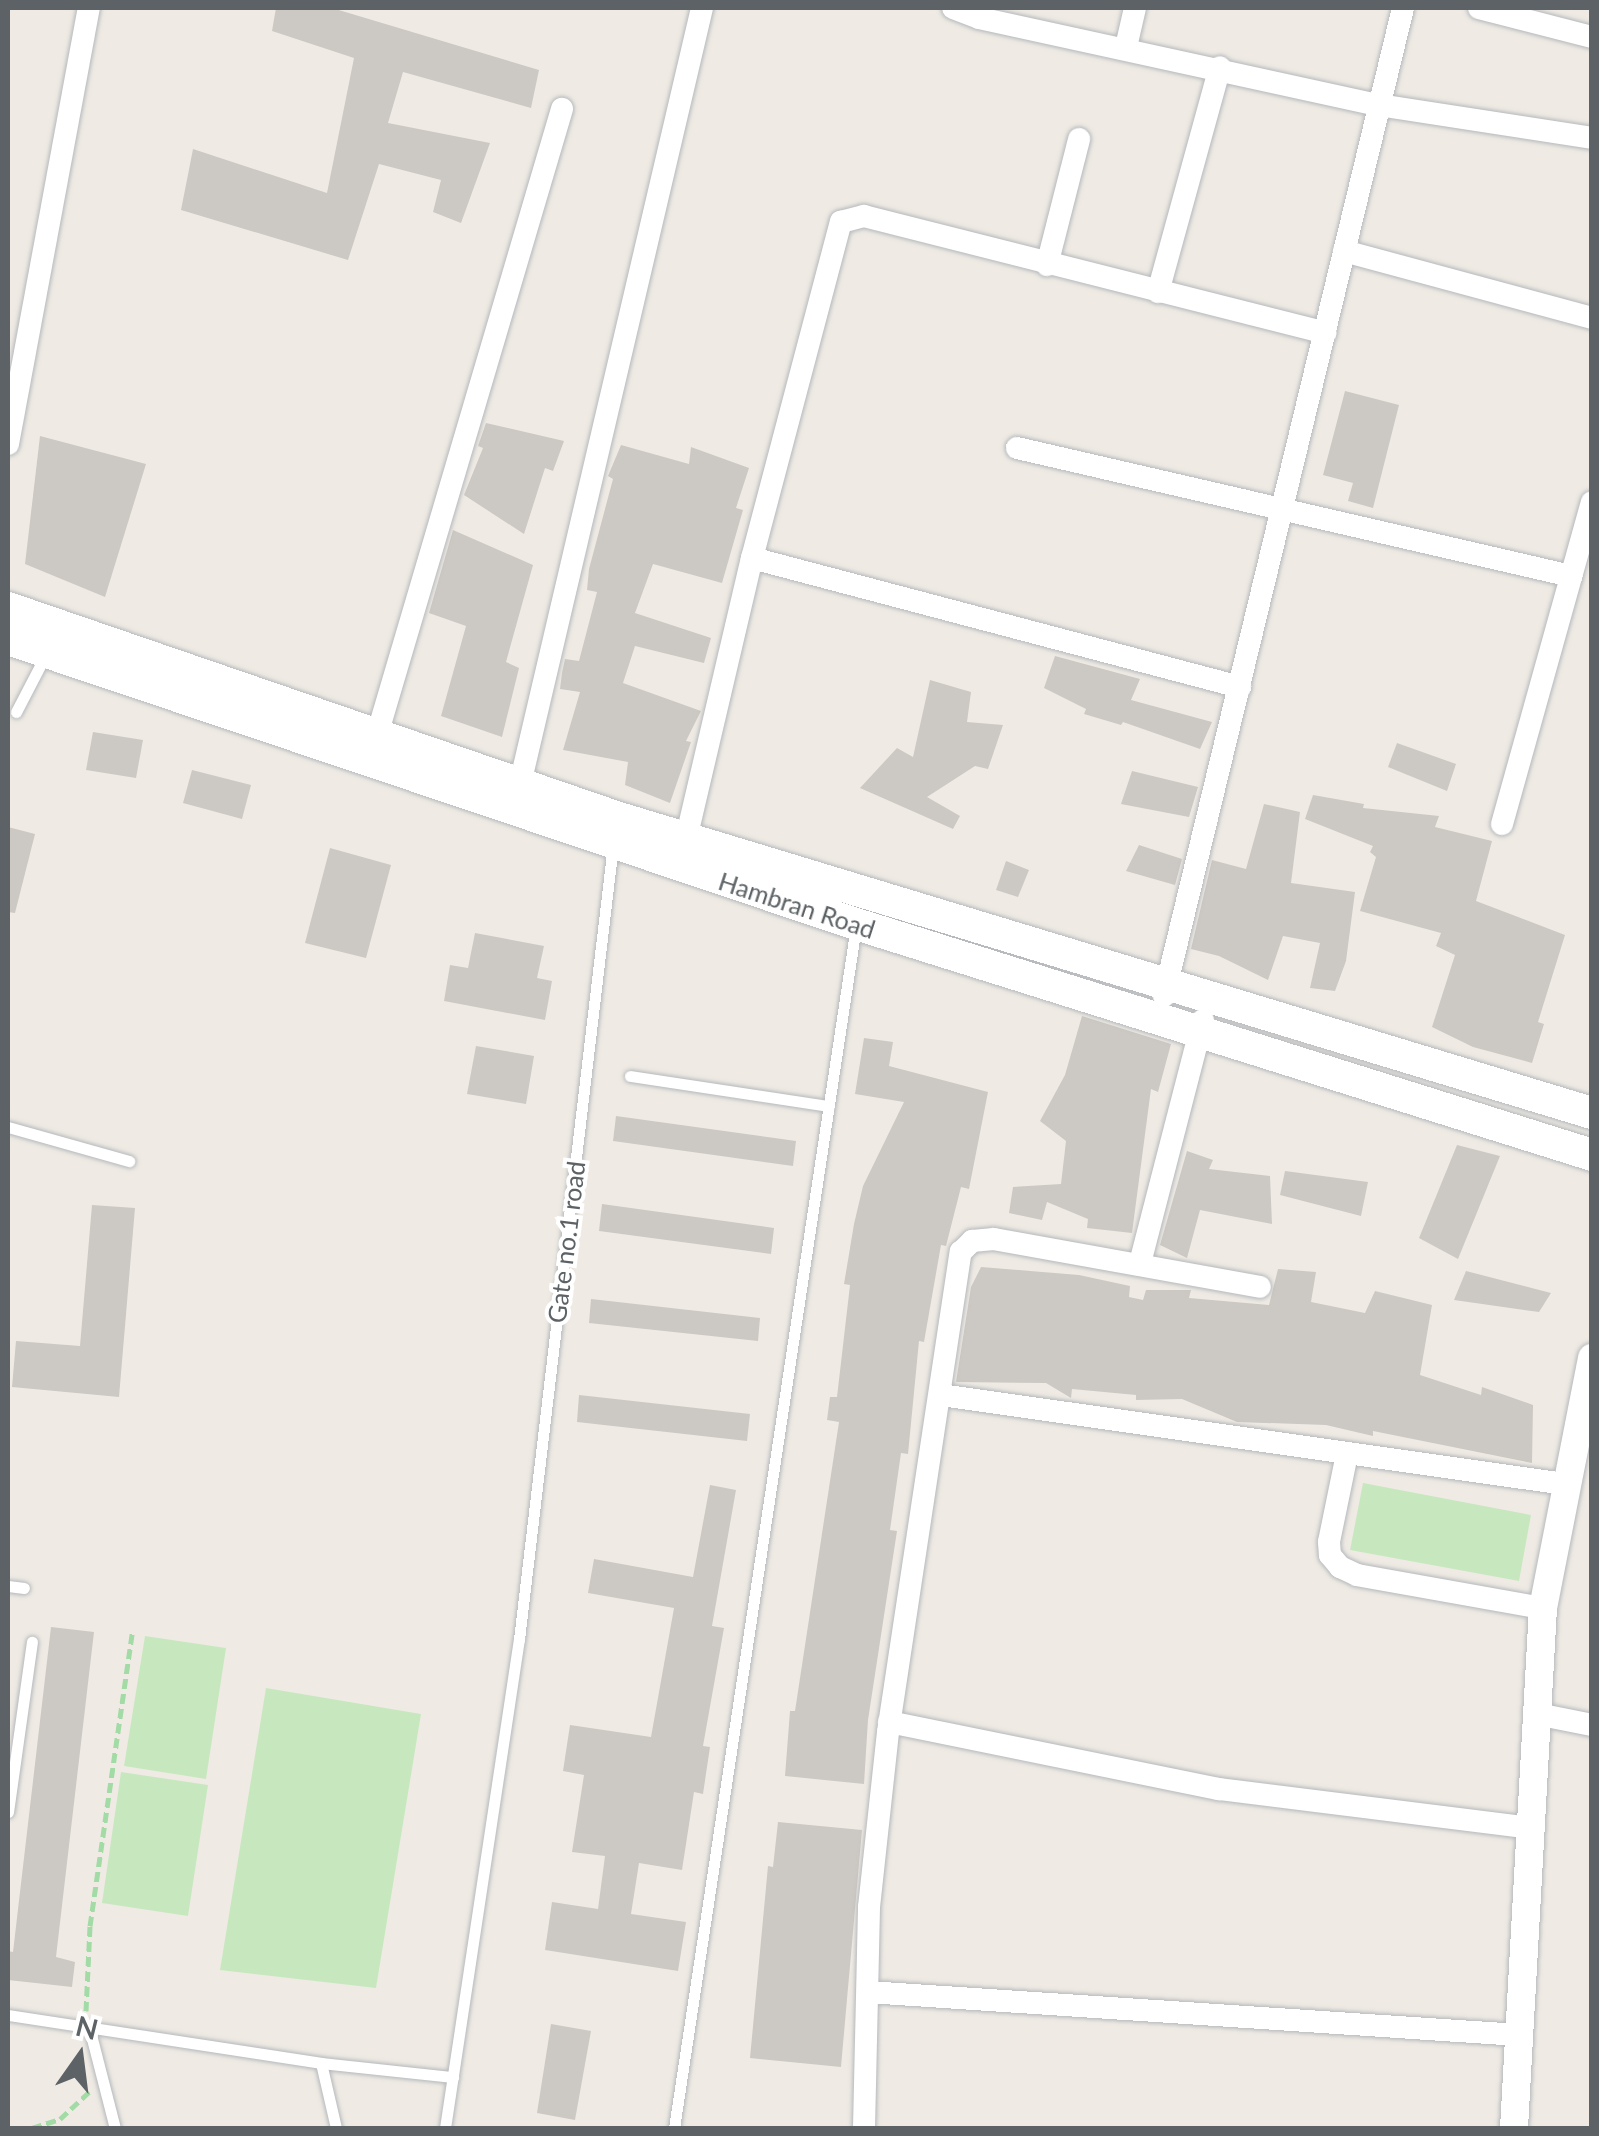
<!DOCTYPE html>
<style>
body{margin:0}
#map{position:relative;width:1599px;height:2136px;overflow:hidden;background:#efebe4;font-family:Lato,sans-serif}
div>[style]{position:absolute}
.green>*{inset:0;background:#c7e8bf}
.building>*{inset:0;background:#ccc8c3}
.path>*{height:5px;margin-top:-2.5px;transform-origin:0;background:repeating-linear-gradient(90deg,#a2dba5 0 10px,transparent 0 15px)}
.roads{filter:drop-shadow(0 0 2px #b5b8bc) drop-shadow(0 0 2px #b5b8bc)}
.service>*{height:11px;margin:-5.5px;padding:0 5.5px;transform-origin:5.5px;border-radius:5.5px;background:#fff}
.minor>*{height:22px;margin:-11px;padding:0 11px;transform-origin:11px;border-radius:11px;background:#fff}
.tertiary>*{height:28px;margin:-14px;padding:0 14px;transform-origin:14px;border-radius:14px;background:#fff}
.secondary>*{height:32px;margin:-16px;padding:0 16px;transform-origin:16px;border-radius:16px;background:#fff}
span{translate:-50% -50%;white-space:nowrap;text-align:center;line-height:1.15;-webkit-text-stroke:8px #fff;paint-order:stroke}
.street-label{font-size:25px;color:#5c6265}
.frame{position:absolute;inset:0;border:10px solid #5c6265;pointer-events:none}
.north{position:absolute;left:30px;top:2006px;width:100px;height:100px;-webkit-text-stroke:8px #fff;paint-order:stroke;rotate:14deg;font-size:28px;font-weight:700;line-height:40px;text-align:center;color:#5c6265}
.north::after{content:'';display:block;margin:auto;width:35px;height:45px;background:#5c6265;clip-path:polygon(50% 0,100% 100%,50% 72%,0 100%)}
</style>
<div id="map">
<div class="green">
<i style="clip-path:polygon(1363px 1483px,1531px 1515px,1519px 1581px,1350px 1550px)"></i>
<i style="clip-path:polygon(145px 1636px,226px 1648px,206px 1779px,124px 1766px)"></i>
<i style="clip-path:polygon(266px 1688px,421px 1714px,376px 1988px,220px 1970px)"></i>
<i style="clip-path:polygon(121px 1772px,208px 1785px,188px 1916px,102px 1903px)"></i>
</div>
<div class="building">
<i style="clip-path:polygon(276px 8px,332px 8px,539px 70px,531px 108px,403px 72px,388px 123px,490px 143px,461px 223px,433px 212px,441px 180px,379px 164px,348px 260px,181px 210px,193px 149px,327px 193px,354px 58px,272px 31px)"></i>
<i style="clip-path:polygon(1345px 391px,1399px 405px,1373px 508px,1348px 501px,1353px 483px,1323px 475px)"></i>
<i style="clip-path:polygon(486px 423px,564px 441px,553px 471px,545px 468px,524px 534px,464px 495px,483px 448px,478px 446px)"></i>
<i style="clip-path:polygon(40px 436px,146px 464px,105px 597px,25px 564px)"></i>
<i style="clip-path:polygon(621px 445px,689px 464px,691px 447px,749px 468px,736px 508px,743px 510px,722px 583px,653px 564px,635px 613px,711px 638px,704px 663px,635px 646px,623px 683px,701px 711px,686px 741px,691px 742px,670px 803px,625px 785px,628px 762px,563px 750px,580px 692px,560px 689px,562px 673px,565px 659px,579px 661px,597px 592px,587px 590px,589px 569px,613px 479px,608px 476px)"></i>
<i style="clip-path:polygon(453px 530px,533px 565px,506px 662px,519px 668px,502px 737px,441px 716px,466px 626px,429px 613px)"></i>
<i style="clip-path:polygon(1055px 656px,1140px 679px,1131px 700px,1212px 722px,1200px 749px,1123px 722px,1121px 725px,1084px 714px,1086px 709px,1044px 688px)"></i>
<i style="clip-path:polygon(930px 680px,971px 692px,967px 722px,1003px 725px,988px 769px,975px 766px,927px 797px,960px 816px,953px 829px,860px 788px,897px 748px,913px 757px)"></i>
<i style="clip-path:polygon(93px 732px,143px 740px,136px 778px,86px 770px)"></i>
<i style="clip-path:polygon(1397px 743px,1456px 764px,1447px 791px,1388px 767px)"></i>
<i style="clip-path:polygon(192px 770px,251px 785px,242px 819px,183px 803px)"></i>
<i style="clip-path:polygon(1132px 771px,1198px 787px,1189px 817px,1121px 804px)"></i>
<i style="clip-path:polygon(1313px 795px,1364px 804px,1363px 808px,1439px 816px,1435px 827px,1492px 841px,1476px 901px,1565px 935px,1538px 1022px,1544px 1024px,1532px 1063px,1473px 1047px,1432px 1027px,1455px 955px,1436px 946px,1441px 933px,1360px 911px,1376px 857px,1370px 852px,1373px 846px,1305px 819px)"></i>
<i style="clip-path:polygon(1264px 804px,1300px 812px,1291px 883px,1355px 892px,1346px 961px,1335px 991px,1310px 988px,1320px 943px,1283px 936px,1268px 980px,1219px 956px,1191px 949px,1212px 860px,1246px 869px)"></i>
<i style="clip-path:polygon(8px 827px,35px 834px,15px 913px,8px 912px)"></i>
<i style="clip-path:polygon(1139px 845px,1182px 859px,1175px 885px,1126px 871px)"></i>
<i style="clip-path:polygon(330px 848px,391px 865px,366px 958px,305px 943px)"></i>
<i style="clip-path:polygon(1006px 861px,1029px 870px,1018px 897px,996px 890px)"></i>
<i style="clip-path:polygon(475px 933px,544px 946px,537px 978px,552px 981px,545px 1020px,444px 1001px,450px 965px,468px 968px)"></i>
<i style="clip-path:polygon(1082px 1016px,1171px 1044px,1158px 1092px,1151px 1089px,1132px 1233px,1087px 1228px,1088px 1219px,1047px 1202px,1042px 1220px,1009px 1213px,1013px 1187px,1061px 1184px,1066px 1141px,1040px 1121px,1065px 1075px)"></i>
<i style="clip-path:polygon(864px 1038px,893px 1042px,889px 1066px,988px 1092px,969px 1189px,961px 1187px,946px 1246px,941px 1245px,924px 1342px,919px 1341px,908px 1454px,901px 1453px,890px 1530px,897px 1531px,868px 1720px,864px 1784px,785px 1776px,790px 1711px,795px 1711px,839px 1422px,827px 1420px,830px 1397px,837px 1397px,850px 1285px,844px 1284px,854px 1224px,863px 1186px,904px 1102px,855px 1094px)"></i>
<i style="clip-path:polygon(476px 1046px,534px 1056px,526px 1104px,467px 1094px)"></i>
<i style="clip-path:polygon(616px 1116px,796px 1141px,793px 1166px,613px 1141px)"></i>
<i style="clip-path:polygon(1457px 1145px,1500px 1156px,1458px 1259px,1419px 1238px)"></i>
<i style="clip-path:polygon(1187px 1151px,1213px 1160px,1209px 1169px,1270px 1176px,1272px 1224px,1200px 1210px,1187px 1258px,1160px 1245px)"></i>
<i style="clip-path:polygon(1285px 1171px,1368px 1182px,1361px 1216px,1280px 1195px)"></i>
<i style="clip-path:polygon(602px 1204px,774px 1228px,771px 1254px,599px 1231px)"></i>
<i style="clip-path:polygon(92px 1205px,135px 1208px,119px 1397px,12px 1387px,16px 1341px,80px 1346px)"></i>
<i style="clip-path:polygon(981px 1267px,1079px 1275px,1130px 1286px,1129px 1297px,1143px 1300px,1146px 1290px,1191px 1290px,1189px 1298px,1269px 1305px,1278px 1269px,1316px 1272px,1311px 1302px,1365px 1313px,1375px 1291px,1432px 1305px,1420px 1375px,1481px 1395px,1482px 1387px,1533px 1405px,1532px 1463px,1373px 1431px,1373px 1436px,1326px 1425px,1237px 1422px,1182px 1399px,1136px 1400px,1136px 1395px,1072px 1389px,1071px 1398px,1046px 1383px,956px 1382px,971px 1287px)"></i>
<i style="clip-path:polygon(1466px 1271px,1551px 1293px,1539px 1312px,1454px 1300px)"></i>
<i style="clip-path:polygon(591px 1299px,760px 1318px,758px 1341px,589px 1323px)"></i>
<i style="clip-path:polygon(579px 1395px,750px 1414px,747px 1441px,577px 1422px)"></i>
<i style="clip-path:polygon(710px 1485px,736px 1490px,712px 1626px,724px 1628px,703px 1746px,710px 1747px,703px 1794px,694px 1792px,682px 1870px,639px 1863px,631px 1914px,686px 1922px,678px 1971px,545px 1950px,552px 1902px,598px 1909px,605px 1856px,572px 1852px,584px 1775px,563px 1771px,570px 1725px,651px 1737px,674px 1608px,588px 1593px,594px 1559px,693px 1577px)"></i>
<i style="clip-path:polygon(51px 1627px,94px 1632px,56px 1957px,75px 1962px,72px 1987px,8px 1980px,8px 1951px,13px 1952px)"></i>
<i style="clip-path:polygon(778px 1822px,862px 1830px,841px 2067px,750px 2058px,768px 1866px,773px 1867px)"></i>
<i style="clip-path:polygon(551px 2024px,591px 2031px,575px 2120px,537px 2113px)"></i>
</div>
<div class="path">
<i style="left:86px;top:2011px;width:85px;rotate:-87.3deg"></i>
<i style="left:90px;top:1926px;width:296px;rotate:-81.8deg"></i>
<i style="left:32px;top:2128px;width:29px;rotate:-18deg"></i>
<i style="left:60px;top:2119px;width:40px;rotate:-43deg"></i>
</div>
<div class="roads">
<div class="service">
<i style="left:16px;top:712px;width:63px;rotate:-62.6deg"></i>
<i style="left:630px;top:1076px;width:201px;rotate:8.6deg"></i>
<i style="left:8px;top:1127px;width:126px;rotate:15.7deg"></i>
<i style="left:8px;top:1586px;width:16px;rotate:7deg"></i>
<i style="left:8px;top:1812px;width:172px;rotate:-82deg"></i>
<i style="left:8px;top:2015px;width:317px;rotate:8.7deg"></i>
<i style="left:321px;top:2063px;width:133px;rotate:6.1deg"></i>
<i style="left:89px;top:2027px;width:104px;rotate:75.6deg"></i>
<i style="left:321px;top:2063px;width:67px;rotate:77deg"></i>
<i style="left:445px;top:2128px;width:495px;rotate:-81.4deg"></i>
<i style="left:519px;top:1639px;width:800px;rotate:-83.25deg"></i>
<i style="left:674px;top:2128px;width:1216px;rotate:-81.39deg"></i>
</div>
<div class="minor">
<i style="left:953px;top:8px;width:28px;rotate:21deg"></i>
<i style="left:979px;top:18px;width:409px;rotate:12.3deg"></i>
<i style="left:1379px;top:105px;width:216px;rotate:8.8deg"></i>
<i style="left:1479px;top:8px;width:117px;rotate:14.4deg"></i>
<i style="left:1126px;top:47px;width:40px;rotate:-77deg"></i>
<i style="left:1344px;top:251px;width:257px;rotate:15.1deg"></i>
<i style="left:1047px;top:265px;width:130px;rotate:-75.7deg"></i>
<i style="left:1158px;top:292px;width:233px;rotate:-74.6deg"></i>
<i style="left:8px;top:444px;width:443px;rotate:-79.5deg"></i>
<i style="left:1017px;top:448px;width:569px;rotate:13.01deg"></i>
<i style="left:752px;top:558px;width:505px;rotate:14.81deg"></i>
<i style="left:377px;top:735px;width:653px;rotate:-73.54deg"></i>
<i style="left:520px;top:784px;width:797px;rotate:-76.8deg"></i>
<i style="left:1502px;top:824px;width:334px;rotate:-74.4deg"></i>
<i style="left:686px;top:839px;width:289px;rotate:-76.8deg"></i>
<i style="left:752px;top:558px;width:348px;rotate:-75.2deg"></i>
<i style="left:841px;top:222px;width:24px;rotate:-15deg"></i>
<i style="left:864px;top:216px;width:476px;rotate:14.2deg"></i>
<i style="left:1164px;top:996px;width:1016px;rotate:-76.4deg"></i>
<i style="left:1140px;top:1263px;width:251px;rotate:-75.5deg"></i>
<i style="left:941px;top:1395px;width:630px;rotate:8.12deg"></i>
<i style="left:1347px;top:1454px;width:90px;rotate:101.6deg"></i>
<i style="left:1329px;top:1542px;width:13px;rotate:86deg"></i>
<i style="left:1330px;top:1555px;width:16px;rotate:50deg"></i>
<i style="left:1340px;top:1567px;width:19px;rotate:25deg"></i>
<i style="left:1357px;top:1575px;width:189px;rotate:10.1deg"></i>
<i style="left:1537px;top:1714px;width:56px;rotate:11.3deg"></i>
<i style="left:889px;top:1722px;width:337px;rotate:11.5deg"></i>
<i style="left:1219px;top:1789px;width:313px;rotate:7.1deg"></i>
<i style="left:868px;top:1992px;width:652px;rotate:3.78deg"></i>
<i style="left:864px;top:2128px;width:221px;rotate:-88.7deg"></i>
<i style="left:869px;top:1907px;width:176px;rotate:-83.8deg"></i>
<i style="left:888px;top:1732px;width:486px;rotate:-81.4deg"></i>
<i style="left:961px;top:1252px;width:16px;rotate:-45deg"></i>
<i style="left:972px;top:1241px;width:22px;rotate:-5deg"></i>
<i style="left:994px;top:1239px;width:270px;rotate:10.2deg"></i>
</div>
<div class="tertiary">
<i style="left:1514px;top:2128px;width:521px;rotate:-86.81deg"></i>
<i style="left:1543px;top:1608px;width:255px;rotate:-78.9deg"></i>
</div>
<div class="secondary">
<i style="left:8px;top:608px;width:646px;rotate:18.97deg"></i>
<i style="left:619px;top:818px;width:1017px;rotate:16.87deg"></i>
<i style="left:8px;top:639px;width:895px;rotate:18.58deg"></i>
<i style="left:856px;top:924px;width:771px;rotate:17.42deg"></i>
</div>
</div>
<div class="street-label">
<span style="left:797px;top:905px;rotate:18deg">Hambran Road</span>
<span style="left:566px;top:1242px;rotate:-83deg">Gate no.1 road</span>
</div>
<div class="frame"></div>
<div class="north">N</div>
</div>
